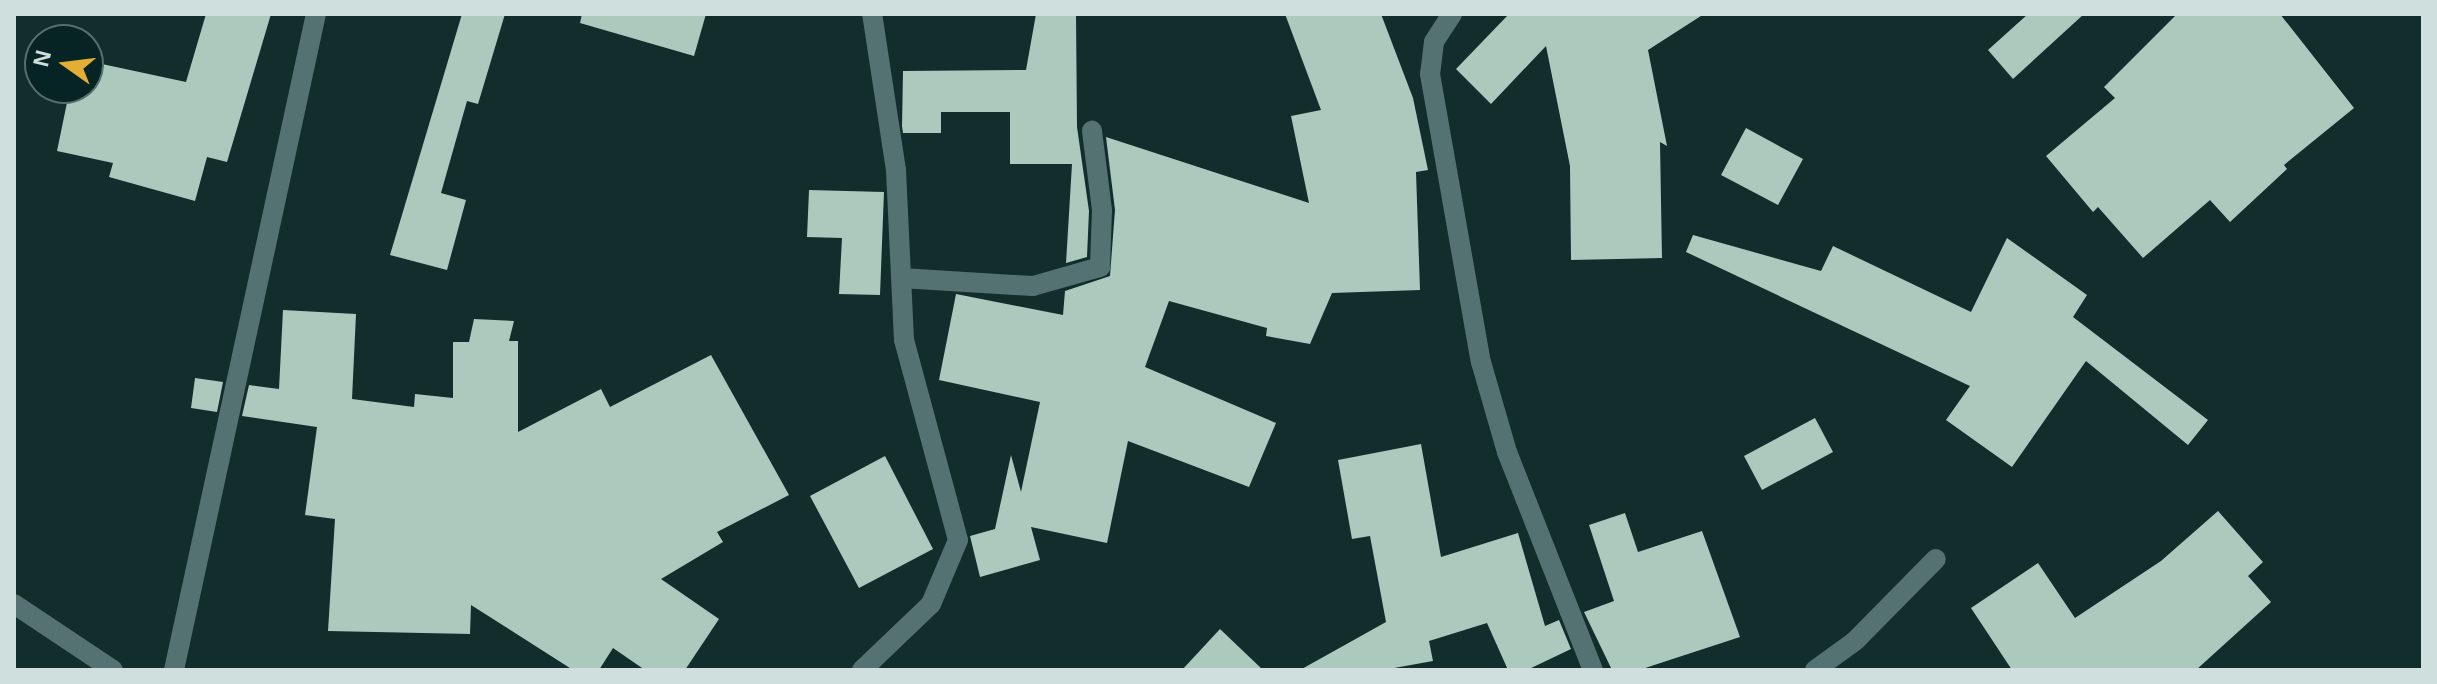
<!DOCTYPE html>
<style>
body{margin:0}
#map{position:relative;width:2437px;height:684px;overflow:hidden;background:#112e2d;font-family:Helvetica,sans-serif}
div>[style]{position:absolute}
.building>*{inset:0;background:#acc9be}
.minor>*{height:20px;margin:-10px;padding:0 10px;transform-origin:10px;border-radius:10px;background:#547271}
span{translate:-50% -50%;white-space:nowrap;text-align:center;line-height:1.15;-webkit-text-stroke:8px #062423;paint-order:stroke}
.frame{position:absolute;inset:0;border:16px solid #cfdfde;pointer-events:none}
.north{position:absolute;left:24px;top:24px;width:80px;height:80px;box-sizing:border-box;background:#062423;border:2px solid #566f6e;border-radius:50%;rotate:284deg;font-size:22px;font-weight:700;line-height:32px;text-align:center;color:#cfdfde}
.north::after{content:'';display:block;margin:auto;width:28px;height:36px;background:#e4ae35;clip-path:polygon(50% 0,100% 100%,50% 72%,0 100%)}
</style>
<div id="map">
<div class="building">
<i style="clip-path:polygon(206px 14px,271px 14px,227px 162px,207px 157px,195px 201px,109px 177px,113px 163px,57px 151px,70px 88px,88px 88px,88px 61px,186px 82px)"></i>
<i style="clip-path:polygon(462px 14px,505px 14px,478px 104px,467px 101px,441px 193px,466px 200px,447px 270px,390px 255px)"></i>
<i style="clip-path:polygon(582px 14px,706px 14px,694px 56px,580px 23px)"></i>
<i style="clip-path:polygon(1036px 14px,1076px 14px,1077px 127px,1089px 211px,1087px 257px,1066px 263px,1072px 164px,1010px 164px,1010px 112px,941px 112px,941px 133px,903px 133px,902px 126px,903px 71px,1026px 70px)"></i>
<i style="clip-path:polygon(1285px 14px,1381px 14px,1413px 98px,1428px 170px,1416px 172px,1420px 290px,1332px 293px,1310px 344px,1266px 336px,1267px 328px,1169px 301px,1145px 367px,1276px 423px,1249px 487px,1128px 441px,1107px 543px,1031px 527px,1040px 560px,980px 577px,970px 536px,995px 529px,1011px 455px,1021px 492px,1040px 402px,939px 380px,956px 294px,1063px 315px,1065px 291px,1110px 276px,1115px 210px,1106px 137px,1309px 203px,1291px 116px,1321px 110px)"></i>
<i style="clip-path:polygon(1509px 14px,1704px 14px,1648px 50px,1667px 146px,1660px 142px,1662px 258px,1571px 260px,1570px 166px,1546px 46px,1491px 104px,1456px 69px)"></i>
<i style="clip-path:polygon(2028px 14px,2084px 14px,2013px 79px,1988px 50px)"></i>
<i style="clip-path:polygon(2177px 14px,2280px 14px,2354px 108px,2284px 165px,2287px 169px,2230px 222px,2210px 200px,2143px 258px,2098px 207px,2093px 212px,2046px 156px,2115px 98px,2104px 87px)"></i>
<i style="clip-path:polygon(1746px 128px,1803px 159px,1778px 205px,1721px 175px)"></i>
<i style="clip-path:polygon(809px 190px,884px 192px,880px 295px,839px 294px,842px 238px,807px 237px)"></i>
<i style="clip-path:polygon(1693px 235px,1821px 271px,1833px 246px,1971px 312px,2007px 238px,2087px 295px,2073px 317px,2208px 420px,2188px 445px,2086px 361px,2012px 467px,1946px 420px,1970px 386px,1686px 252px)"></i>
<i style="clip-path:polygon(283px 310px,356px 314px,352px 399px,414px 407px,415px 394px,453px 398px,453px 342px,469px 342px,474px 319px,514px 321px,509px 341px,518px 341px,518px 432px,601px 389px,610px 407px,711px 355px,789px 495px,717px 532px,723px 542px,661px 579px,719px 619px,685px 670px,645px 670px,613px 648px,599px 670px,573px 670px,471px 605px,470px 634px,328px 631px,335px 519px,305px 515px,317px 427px,242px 416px,249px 385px,279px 389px)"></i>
<i style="clip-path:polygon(195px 378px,223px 382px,217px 412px,191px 408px)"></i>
<i style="clip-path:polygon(1815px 418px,1833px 452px,1762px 490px,1744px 456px)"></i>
<i style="clip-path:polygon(1421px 444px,1441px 557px,1518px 533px,1545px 626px,1559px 620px,1571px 649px,1527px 670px,1508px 670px,1487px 623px,1429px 641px,1433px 661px,1383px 670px,1300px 670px,1386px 622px,1370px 536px,1352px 539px,1338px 460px)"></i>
<i style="clip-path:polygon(885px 456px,933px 549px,859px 588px,810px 496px)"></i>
<i style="clip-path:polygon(2218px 511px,2263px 562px,2248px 576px,2271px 602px,2196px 670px,2012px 670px,1971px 608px,2038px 563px,2075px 618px,2161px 561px)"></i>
<i style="clip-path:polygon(1625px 513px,1638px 552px,1702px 531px,1740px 637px,1639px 670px,1612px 670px,1584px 612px,1614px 601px,1589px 525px)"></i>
<i style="clip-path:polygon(1220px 629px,1263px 670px,1182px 670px)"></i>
</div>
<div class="minor">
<i style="left:1452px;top:14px;width:33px;rotate:123deg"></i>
<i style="left:1434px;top:42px;width:32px;rotate:97deg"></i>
<i style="left:1430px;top:74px;width:292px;rotate:80deg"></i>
<i style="left:1481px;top:362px;width:94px;rotate:73.9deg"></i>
<i style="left:1507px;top:452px;width:234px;rotate:68.5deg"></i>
<i style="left:901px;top:278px;width:132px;rotate:3.5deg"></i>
<i style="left:1033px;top:286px;width:70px;rotate:-15.8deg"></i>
<i style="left:1100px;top:267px;width:57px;rotate:-88deg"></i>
<i style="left:1102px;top:210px;width:80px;rotate:-97.2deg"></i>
<i style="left:14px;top:604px;width:119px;rotate:33.7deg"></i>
<i style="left:174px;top:670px;width:671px;rotate:-77.79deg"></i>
<i style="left:862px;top:670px;width:95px;rotate:-43.7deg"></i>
<i style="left:931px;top:604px;width:69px;rotate:-67.1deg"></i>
<i style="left:958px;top:540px;width:207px;rotate:-105.1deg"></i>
<i style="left:904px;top:340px;width:170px;rotate:-92.7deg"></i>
<i style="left:896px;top:170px;width:158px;rotate:-98.7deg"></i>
<i style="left:1815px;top:670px;width:49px;rotate:-35.9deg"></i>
<i style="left:1855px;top:641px;width:115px;rotate:-45.4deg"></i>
</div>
<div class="frame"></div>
<div class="north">N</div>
</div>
